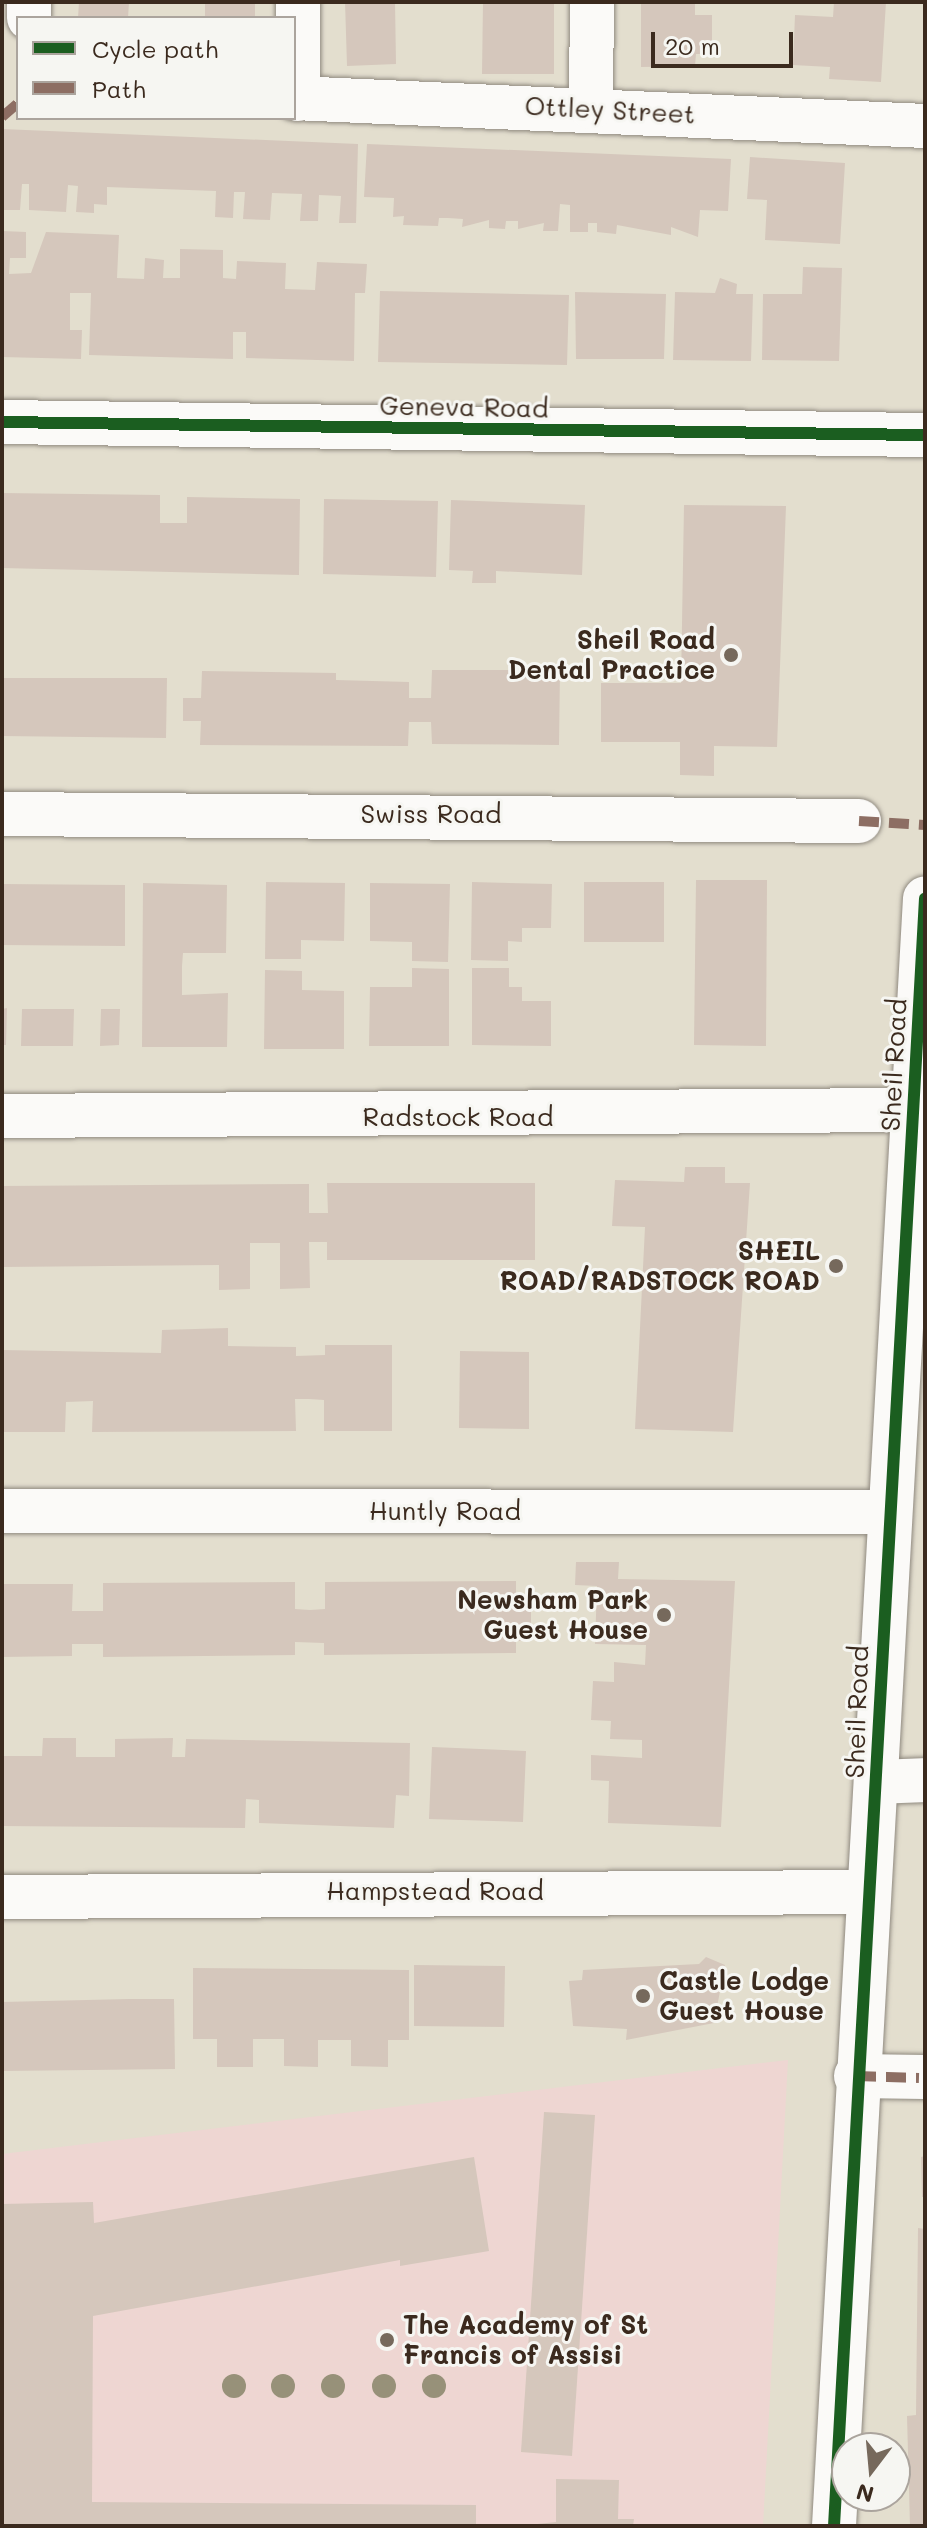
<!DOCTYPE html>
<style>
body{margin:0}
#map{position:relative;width:927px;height:2528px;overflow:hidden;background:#e3dece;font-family:Mali,sans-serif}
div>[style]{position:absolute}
.built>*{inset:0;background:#eed6d2}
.building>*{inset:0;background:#d5c7bc}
.roads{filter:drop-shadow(0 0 2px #908a80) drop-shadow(0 0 2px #908a80)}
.street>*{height:44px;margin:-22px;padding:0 22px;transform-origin:22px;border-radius:22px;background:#fbfaf8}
.secondary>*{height:44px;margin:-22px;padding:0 22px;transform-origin:22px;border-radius:22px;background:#fbfaf8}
.quiet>*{height:10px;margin-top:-5px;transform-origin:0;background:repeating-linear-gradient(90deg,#8d6e63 0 20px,transparent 0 30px)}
.cycleway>*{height:12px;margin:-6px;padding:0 6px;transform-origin:6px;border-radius:6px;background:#1b5e20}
.trees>*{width:24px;height:24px;margin:-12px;border-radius:50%;background:#979179}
.dots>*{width:22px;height:22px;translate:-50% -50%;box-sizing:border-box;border:4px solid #f6f6f2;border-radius:50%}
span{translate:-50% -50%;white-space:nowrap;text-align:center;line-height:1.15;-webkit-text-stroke:6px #f6f6f2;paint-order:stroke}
.street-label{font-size:26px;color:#3b2a1e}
.poi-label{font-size:26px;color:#3b2a1e;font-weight:700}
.right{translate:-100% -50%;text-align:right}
.left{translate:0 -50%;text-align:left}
.frame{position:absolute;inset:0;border:4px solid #3b2a1e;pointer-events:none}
.legend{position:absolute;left:16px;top:16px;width:280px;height:104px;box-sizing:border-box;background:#f6f6f2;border:2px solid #aba49d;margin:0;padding:10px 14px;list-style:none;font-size:24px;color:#3b2a1e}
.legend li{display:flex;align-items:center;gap:16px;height:40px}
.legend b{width:40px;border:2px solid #aba49d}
.north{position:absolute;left:831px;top:2432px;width:80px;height:80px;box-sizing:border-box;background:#f6f6f2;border:2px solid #aba49d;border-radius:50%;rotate:196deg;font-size:22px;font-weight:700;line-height:32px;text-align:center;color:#3b2a1e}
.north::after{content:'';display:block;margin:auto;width:28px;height:36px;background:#76695c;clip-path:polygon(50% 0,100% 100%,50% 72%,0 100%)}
.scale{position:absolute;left:651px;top:32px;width:142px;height:36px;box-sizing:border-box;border:4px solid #3b2a1e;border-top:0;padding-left:10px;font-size:24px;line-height:28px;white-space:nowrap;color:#3b2a1e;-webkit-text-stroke:6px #f6f6f2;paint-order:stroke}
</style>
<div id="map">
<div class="built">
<i style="clip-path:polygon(788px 2060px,763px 2526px,2px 2526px,2px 2154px)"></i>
</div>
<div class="building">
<i style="clip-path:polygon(129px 2px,128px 18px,78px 18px,79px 2px)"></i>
<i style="clip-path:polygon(205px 2px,255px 2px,255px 18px,205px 18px)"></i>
<i style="clip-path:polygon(345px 2px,395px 2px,396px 64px,347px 66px)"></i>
<i style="clip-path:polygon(483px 2px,554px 2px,554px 74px,482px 74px)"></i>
<i style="clip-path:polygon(641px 2px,695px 2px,695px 15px,712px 15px,712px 54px,696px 54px,695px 66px,641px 67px)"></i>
<i style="clip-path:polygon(834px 2px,886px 2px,881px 82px,829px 79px,830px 67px,793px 65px,795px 15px,833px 17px)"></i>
<i style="clip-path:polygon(2px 129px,358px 144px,356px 223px,339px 223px,341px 196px,319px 195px,318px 221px,300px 221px,302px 194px,272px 193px,270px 220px,243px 219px,245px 192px,234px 192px,233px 218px,215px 217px,216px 191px,134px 188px,107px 187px,107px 205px,94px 204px,94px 213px,76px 212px,78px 186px,68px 185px,66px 212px,29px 210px,29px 184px,22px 184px,20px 210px,4px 210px)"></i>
<i style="clip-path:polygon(367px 144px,731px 159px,728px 211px,700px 210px,698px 237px,671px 227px,671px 235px,617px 225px,616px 234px,597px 232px,597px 223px,588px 223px,588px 232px,570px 232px,570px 205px,560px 204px,558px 231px,543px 231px,544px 223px,518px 229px,518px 221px,506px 221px,505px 229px,489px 228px,489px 220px,462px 227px,463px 219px,448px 218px,439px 218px,438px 226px,403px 225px,404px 216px,393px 217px,394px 198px,364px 197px)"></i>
<i style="clip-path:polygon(750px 157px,845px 163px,840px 244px,765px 240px,767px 200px,747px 199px)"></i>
<i style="clip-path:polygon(2px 231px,26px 232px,26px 258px,10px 258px,9px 274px,31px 273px,46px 232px,119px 235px,117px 278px,144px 279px,145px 258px,164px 260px,163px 278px,180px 278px,180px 249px,223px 250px,223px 278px,236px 279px,237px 261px,286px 263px,285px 289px,315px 290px,317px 262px,367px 264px,365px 293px,355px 293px,354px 361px,246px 358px,246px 332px,233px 332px,233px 359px,89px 355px,91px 293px,70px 293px,70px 330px,82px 330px,81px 359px,2px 357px)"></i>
<i style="clip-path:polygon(803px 267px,842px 268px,839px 361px,762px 360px,763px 294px,802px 294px)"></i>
<i style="clip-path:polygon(720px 278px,737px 284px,736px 294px,753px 294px,751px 361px,673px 360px,675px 292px,715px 293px)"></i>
<i style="clip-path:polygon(380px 291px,569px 295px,567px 365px,378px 362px)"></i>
<i style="clip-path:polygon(575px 292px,666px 294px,664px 359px,576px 359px)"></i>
<i style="clip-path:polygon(2px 493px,160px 495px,160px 523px,187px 523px,187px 497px,300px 499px,299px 575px,2px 568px)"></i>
<i style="clip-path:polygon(324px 499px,438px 501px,436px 577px,323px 574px)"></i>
<i style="clip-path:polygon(451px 500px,585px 505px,582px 575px,496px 571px,496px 583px,472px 583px,473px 571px,449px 570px)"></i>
<i style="clip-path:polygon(684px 505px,786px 506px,777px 747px,714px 746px,714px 776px,680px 775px,680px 742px,601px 742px,601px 683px,681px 683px)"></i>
<i style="clip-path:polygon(432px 670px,560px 670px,559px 745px,432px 744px,431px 722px,409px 722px,408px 746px,200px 745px,201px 721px,183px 721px,183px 698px,201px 698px,202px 671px,336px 673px,336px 680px,409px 682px,409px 698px,431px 698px)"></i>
<i style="clip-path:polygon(2px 678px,167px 678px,166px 738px,2px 736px)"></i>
<i style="clip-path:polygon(696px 880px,767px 880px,766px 1046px,694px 1045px)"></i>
<i style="clip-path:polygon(266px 882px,345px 883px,344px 941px,301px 940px,301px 959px,265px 959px)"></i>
<i style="clip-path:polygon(472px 882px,552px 884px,551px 928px,522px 928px,522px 942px,508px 941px,508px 961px,471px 960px)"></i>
<i style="clip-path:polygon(584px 882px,664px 882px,664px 942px,584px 942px)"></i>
<i style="clip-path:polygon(143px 883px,227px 885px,226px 953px,183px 953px,182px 966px,182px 995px,228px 993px,227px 1047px,142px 1047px)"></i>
<i style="clip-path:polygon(370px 883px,450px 884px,448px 962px,412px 961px,412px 942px,370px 941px)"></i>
<i style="clip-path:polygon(2px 884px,125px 885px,125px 946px,2px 945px)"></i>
<i style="clip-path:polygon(412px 968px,449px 969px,449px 1046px,369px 1046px,370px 987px,412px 987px)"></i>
<i style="clip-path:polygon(472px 968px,509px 968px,509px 987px,522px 987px,522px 1001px,551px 1001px,551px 1046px,472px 1045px)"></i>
<i style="clip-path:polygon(265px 970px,302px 971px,302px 990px,344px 991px,344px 1049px,264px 1049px)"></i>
<i style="clip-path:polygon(7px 1008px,6px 1045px,2px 1045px,2px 1009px)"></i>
<i style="clip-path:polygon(22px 1009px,74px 1009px,73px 1046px,21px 1046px)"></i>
<i style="clip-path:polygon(101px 1009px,120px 1009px,119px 1045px,100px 1046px)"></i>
<i style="clip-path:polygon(685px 1167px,725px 1167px,725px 1183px,750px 1183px,733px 1432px,635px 1429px,645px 1227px,612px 1226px,615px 1180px,684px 1182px)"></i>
<i style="clip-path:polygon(327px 1183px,535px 1183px,535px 1260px,327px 1260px,327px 1242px,309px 1242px,310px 1288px,280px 1289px,280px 1243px,250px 1243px,250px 1289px,219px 1290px,219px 1265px,2px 1267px,2px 1186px,309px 1184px,309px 1213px,328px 1213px)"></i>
<i style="clip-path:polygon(228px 1328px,228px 1346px,296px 1347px,296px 1356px,325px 1355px,325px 1345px,392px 1345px,392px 1431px,324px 1431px,324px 1400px,309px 1399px,295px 1399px,296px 1431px,92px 1432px,93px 1401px,66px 1402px,65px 1432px,2px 1432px,2px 1350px,161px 1353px,162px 1330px)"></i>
<i style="clip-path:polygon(460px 1351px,529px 1352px,529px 1429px,459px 1428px)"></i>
<i style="clip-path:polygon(576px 1562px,619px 1562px,618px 1579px,735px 1581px,721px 1827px,608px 1823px,609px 1781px,591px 1780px,591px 1755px,642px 1758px,642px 1740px,610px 1739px,611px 1721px,591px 1720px,593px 1681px,614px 1682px,614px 1662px,645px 1665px,646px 1645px,595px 1644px,597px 1586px,575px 1585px)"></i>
<i style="clip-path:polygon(516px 1581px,516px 1608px,531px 1607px,531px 1641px,516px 1641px,516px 1653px,324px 1655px,324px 1643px,295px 1642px,295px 1655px,103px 1657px,103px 1644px,72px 1644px,72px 1656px,2px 1657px,2px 1584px,73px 1584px,72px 1611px,103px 1611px,103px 1583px,295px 1582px,295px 1609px,310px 1610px,325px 1609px,325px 1582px)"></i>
<i style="clip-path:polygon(43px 1738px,76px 1738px,76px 1757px,115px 1757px,115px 1739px,173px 1738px,172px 1757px,185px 1757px,186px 1739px,410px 1743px,409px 1796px,396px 1795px,394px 1828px,259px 1823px,259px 1800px,246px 1799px,245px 1828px,2px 1826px,2px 1756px,42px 1756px)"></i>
<i style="clip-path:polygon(432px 1747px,526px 1751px,523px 1822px,429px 1819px)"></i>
<i style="clip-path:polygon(706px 1957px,725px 1965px,714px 2023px,626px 2040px,627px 2029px,573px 2026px,569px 1981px,582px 1980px,583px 1970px,699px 1964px)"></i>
<i style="clip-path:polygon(414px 1965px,505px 1966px,504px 2027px,414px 2026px)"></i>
<i style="clip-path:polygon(193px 1968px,409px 1970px,409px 2040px,388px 2040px,388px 2067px,351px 2066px,351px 2040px,318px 2040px,318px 2067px,284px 2066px,284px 2039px,253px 2039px,253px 2067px,217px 2067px,217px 2039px,193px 2039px)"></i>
<i style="clip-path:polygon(129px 1999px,174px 1999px,175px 2069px,2px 2071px,2px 2002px)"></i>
<i style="clip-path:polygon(544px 2112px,595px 2115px,572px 2456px,521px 2452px)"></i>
<i style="clip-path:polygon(925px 2156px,925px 2197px,922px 2197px,921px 2157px)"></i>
<i style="clip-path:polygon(474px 2157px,489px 2251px,400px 2266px,400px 2260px,93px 2316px,92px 2502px,476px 2505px,476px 2526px,2px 2526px,2px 2204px,93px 2202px,94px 2223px)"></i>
<i style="clip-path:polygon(918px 2228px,925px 2229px,925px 2526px,910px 2526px,907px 2416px,916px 2415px)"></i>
<i style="clip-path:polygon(556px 2479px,619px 2480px,618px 2519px,634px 2519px,633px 2526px,519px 2526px,556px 2522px)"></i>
</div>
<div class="roads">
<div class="street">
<i style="left:29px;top:18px;width:16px;rotate:-90deg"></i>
<i style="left:294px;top:98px;width:632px;rotate:2.54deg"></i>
<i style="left:298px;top:99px;width:97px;rotate:-90deg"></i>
<i style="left:591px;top:107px;width:105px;rotate:-89.5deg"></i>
<i style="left:2px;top:422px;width:923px;rotate:0.81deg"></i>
<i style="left:2px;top:814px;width:857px;rotate:0.47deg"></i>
<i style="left:2px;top:1116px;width:912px;rotate:-0.38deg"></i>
<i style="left:2px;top:1511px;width:886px;rotate:0.06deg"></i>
<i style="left:876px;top:1782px;width:49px;rotate:-2.3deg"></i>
<i style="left:2px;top:1897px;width:865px;rotate:-0.33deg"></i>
<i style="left:856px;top:2076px;width:69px;rotate:0.8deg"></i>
</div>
<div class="secondary">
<i style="left:834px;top:2526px;width:1630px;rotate:-86.8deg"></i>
</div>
</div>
<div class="quiet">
<i style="left:2px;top:117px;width:21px;rotate:-41deg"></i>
<i style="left:859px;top:821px;width:66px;rotate:3.5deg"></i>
<i style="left:856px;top:2076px;width:63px;rotate:1.8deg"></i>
</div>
<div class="cycleway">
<i style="left:2px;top:422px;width:923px;rotate:0.81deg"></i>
<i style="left:834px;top:2526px;width:1630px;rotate:-86.8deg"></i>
</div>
<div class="trees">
<i style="left:234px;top:2386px"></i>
<i style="left:283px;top:2386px"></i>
<i style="left:333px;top:2386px"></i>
<i style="left:384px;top:2386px"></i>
<i style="left:434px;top:2386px"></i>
</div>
<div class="dots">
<i style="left:731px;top:655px;background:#76695c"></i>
<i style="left:836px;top:1266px;background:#76695c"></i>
<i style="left:664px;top:1615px;background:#76695c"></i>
<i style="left:643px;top:1996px;background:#76695c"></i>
<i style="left:387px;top:2340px;background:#76695c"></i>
</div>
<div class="street-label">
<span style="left:610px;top:110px;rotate:3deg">Ottley Street</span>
<span style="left:464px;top:407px;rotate:1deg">Geneva Road</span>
<span style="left:431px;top:814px">Swiss Road</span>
<span style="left:894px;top:1065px;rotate:-87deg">Sheil Road</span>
<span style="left:458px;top:1117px">Radstock Road</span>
<span style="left:445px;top:1511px">Huntly Road</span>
<span style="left:857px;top:1712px;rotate:-88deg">Sheil Road</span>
<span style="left:435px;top:1891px">Hampstead Road</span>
</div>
<div class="poi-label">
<span class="right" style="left:715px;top:655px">Sheil Road<br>Dental Practice</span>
<span class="right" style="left:820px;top:1266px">SHEIL<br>ROAD/RADSTOCK ROAD</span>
<span class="right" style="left:648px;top:1615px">Newsham Park<br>Guest House</span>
<span class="left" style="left:659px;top:1996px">Castle Lodge<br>Guest House</span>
<span class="left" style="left:403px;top:2340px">The Academy of St<br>Francis of Assisi</span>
</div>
<div class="frame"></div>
<ul class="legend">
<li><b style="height:10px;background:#1b5e20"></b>Cycle path</li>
<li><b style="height:10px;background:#8d6e63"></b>Path</li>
</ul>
<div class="north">N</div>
<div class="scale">20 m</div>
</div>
